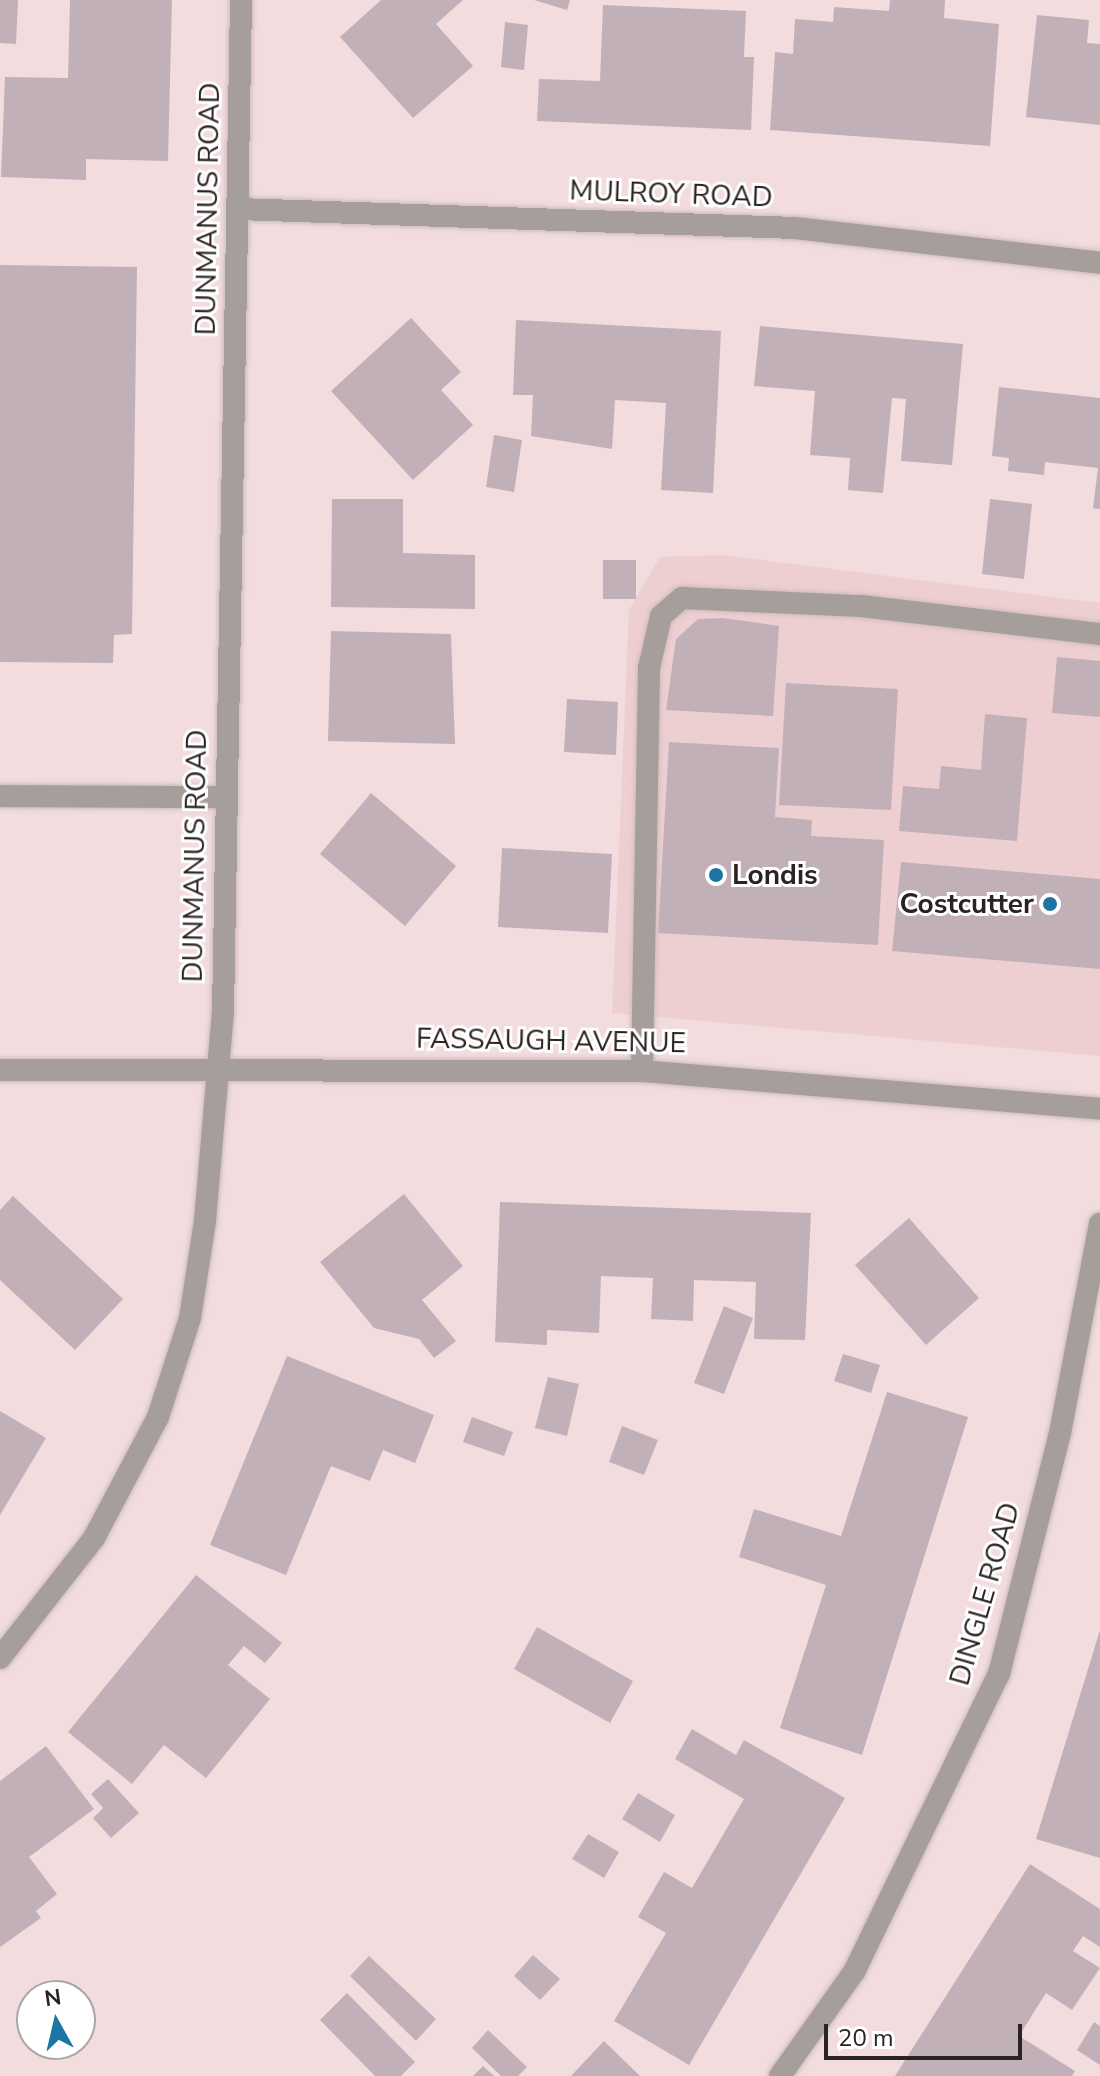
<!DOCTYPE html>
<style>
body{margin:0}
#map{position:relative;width:1100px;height:2076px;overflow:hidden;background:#f2dcdd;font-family:"Nunito Sans",sans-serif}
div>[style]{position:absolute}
.built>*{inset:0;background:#eecfd1}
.building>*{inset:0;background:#c2b0b9}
.roads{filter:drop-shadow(0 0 2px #cebbbc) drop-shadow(0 0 2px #cebbbc)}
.service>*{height:22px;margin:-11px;padding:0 11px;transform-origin:11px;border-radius:11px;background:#a69e9b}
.minor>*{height:22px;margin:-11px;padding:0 11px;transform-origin:11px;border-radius:11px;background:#a69e9b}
.tertiary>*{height:22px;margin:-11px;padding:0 11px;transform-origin:11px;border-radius:11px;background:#a69e9b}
.dots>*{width:22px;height:22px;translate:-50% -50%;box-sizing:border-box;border:4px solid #fff;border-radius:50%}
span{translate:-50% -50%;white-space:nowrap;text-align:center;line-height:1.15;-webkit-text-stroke:6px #fff;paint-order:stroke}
.street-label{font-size:28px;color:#2a2223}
.poi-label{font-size:28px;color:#2a2223;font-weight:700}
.left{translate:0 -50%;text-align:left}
.right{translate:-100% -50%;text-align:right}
.north{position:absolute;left:16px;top:1980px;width:80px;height:80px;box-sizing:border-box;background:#fff;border:2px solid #aaa7a7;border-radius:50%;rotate:352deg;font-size:22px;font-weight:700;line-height:32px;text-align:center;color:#2a2223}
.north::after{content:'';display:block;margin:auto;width:28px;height:36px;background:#1d75a4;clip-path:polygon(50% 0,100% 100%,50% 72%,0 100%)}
.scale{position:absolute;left:824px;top:2024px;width:198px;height:36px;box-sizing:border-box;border:4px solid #2a2223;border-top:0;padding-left:10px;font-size:24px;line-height:28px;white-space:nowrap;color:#2a2223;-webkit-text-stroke:6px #fff;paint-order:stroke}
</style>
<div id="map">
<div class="built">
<i style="clip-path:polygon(723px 555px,1100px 603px,1100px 1056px,612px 1013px,629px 610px,660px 557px)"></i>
</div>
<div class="building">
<i style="clip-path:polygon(0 0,18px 0,16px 44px,0 43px)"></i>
<i style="clip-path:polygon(70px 0,172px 0,168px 161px,86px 159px,86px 180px,1px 177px,5px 77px,68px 78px)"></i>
<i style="clip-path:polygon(381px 0,463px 0,436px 24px,473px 66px,413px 118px,340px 37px)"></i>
<i style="clip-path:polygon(534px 0,570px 0,567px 10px)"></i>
<i style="clip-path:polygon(890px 0,945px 0,944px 18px,999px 24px,990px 146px,770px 130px,775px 52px,793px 54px,795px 19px,833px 22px,834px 7px,889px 11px)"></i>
<i style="clip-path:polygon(603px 5px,746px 11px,744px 57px,754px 57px,751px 130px,537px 121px,539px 79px,600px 81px)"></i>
<i style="clip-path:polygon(1037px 15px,1089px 20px,1087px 43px,1100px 44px,1100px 125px,1026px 117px)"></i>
<i style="clip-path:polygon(505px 22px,528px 25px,524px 70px,501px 67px)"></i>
<i style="clip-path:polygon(0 265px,137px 267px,132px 634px,114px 635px,113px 663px,0 662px)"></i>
<i style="clip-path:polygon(411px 318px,461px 372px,441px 390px,473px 425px,413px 480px,331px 391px)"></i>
<i style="clip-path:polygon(516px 320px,721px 331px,713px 493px,661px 490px,666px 403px,615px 400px,612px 449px,531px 436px,533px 395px,513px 395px)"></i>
<i style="clip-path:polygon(760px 326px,963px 344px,952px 465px,901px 461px,906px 399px,892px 398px,883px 493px,848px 490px,850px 458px,810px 455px,815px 391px,754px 386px)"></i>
<i style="clip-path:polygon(999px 387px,1100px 398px,1100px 509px,1093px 508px,1098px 468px,1045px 462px,1044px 475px,1008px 471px,1009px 458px,992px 456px)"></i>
<i style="clip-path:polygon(494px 435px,522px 440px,514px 492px,486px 487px)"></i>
<i style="clip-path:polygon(332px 499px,403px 499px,403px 553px,475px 555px,475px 609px,331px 607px)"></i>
<i style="clip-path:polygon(990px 499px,1032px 504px,1024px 579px,982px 574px)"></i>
<i style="clip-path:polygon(603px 560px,636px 560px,636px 599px,603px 599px)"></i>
<i style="clip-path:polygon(723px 618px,779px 626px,773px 716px,666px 710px,676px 639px,698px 619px)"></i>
<i style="clip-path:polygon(331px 631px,451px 634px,455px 744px,328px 741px)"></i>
<i style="clip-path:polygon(1057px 657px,1100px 661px,1100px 717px,1052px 713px)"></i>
<i style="clip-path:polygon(786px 683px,898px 689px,891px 810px,779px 805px)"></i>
<i style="clip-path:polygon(567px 699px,618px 702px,616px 755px,564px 752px)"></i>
<i style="clip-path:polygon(985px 714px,1027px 718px,1017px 841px,899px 831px,903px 786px,939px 789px,941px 766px,981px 770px)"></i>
<i style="clip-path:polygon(669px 742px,779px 748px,775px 817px,812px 820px,811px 836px,884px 840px,878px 945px,658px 933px)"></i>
<i style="clip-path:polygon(371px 793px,456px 866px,405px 926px,320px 854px)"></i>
<i style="clip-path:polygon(502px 848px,612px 854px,608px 933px,498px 927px)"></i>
<i style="clip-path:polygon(901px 862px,1100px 879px,1100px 969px,892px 951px)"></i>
<i style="clip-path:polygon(404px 1194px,463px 1266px,422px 1300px,456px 1341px,434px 1358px,419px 1339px,374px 1328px,320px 1262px)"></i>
<i style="clip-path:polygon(13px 1196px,123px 1299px,75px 1350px,0 1280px,0 1210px)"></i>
<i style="clip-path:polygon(500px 1202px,811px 1213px,805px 1340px,754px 1339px,756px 1282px,694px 1280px,693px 1321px,651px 1319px,653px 1278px,601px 1276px,599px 1333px,547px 1330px,547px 1345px,495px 1342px)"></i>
<i style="clip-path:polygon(909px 1218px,979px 1298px,926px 1345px,855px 1265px)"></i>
<i style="clip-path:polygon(724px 1306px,753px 1318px,724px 1394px,694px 1383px)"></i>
<i style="clip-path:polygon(843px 1354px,880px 1365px,871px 1393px,834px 1381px)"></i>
<i style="clip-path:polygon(287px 1356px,434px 1415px,415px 1463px,383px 1450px,370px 1481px,331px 1466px,286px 1575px,210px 1545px)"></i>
<i style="clip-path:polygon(548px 1377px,579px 1384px,567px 1436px,535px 1428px)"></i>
<i style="clip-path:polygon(887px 1392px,968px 1417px,862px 1755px,780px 1728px,826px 1585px,739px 1557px,754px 1509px,841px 1536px)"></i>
<i style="clip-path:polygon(0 1411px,46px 1438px,0 1515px)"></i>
<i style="clip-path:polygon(472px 1417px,513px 1432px,504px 1456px,463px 1442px)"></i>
<i style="clip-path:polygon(622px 1426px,658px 1440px,644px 1475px,609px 1462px)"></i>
<i style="clip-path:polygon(196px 1575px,282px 1643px,265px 1663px,244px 1646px,228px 1665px,270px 1699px,206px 1778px,164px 1745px,132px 1784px,68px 1732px)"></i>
<i style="clip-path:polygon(537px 1627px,633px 1681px,610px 1723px,514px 1669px)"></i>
<i style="clip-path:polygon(1100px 1630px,1100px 1858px,1036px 1839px)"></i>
<i style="clip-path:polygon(692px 1729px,736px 1755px,744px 1740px,845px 1798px,689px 2065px,614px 2021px,666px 1933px,638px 1917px,664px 1872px,692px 1888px,744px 1799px,675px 1759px)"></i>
<i style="clip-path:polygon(46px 1746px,94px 1809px,29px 1857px,57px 1894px,36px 1911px,41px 1918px,0 1947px,0 1781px)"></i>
<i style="clip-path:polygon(108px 1779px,139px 1813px,111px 1838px,93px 1818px,103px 1808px,91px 1794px)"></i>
<i style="clip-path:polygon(638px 1793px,675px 1815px,660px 1842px,622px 1819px)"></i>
<i style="clip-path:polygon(588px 1834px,619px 1852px,604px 1878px,572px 1859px)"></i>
<i style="clip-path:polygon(1030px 1864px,1100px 1909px,1100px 1947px,1083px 1936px,1073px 1951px,1100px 1968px,1072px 2010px,1046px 1993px,1019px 2036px,1075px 2071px,1072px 2076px,895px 2076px)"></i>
<i style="clip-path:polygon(533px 1955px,560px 1979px,540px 2000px,514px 1976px)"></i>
<i style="clip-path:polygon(369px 1956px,436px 2019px,416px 2041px,350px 1976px)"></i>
<i style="clip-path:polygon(347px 1993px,415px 2062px,401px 2076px,375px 2076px,320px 2020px)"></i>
<i style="clip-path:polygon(1094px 2022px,1100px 2026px,1100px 2065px,1077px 2050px)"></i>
<i style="clip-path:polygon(488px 2030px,527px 2067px,518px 2076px,501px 2076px,472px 2048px)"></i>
<i style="clip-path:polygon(604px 2041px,640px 2076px,571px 2076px)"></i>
<i style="clip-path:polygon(483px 2066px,494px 2076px,473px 2076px)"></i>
</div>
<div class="roads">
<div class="service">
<i style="left:642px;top:1071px;width:403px;rotate:-89deg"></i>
<i style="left:649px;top:668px;width:53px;rotate:-77deg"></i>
<i style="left:661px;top:616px;width:28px;rotate:-41deg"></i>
<i style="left:682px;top:598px;width:179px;rotate:2.6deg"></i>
<i style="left:861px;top:606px;width:241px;rotate:6.7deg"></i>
</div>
<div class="minor">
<i style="left:238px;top:209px;width:557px;rotate:1.95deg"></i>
<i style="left:795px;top:228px;width:307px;rotate:6.5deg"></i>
<i style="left:0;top:796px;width:225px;rotate:0.3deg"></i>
<i style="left:0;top:1658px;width:152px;rotate:-51.9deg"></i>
<i style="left:94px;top:1538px;width:137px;rotate:-62.1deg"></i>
<i style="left:158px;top:1417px;width:104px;rotate:-72.1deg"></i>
<i style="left:190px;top:1318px;width:98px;rotate:-81.2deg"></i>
<i style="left:205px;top:1221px;width:209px;rotate:-85.1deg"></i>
<i style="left:223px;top:1013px;width:1013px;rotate:-88.98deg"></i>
<i style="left:780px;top:2076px;width:128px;rotate:-54.6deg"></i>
<i style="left:854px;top:1972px;width:331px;rotate:-64.1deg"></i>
<i style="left:999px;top:1674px;width:249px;rotate:-75.8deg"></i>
<i style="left:1060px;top:1433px;width:213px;rotate:-79.2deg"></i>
</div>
<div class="tertiary">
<i style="left:0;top:1070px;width:642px;rotate:0.09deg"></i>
<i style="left:642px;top:1071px;width:460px;rotate:4.7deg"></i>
</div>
</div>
<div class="dots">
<i style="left:716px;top:875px;background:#1d75a4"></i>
<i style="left:1050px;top:904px;background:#1d75a4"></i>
</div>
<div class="street-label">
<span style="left:671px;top:194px;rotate:2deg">MULROY ROAD</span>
<span style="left:208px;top:209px;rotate:-89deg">DUNMANUS ROAD</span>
<span style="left:195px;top:856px;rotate:-89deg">DUNMANUS ROAD</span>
<span style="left:551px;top:1041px;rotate:1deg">FASSAUGH AVENUE</span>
<span style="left:985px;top:1594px;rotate:-74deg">DINGLE ROAD</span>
</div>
<div class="poi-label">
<span class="left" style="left:732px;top:875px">Londis</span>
<span class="right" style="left:1034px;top:904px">Costcutter</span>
</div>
<div class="north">N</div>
<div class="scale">20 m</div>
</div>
